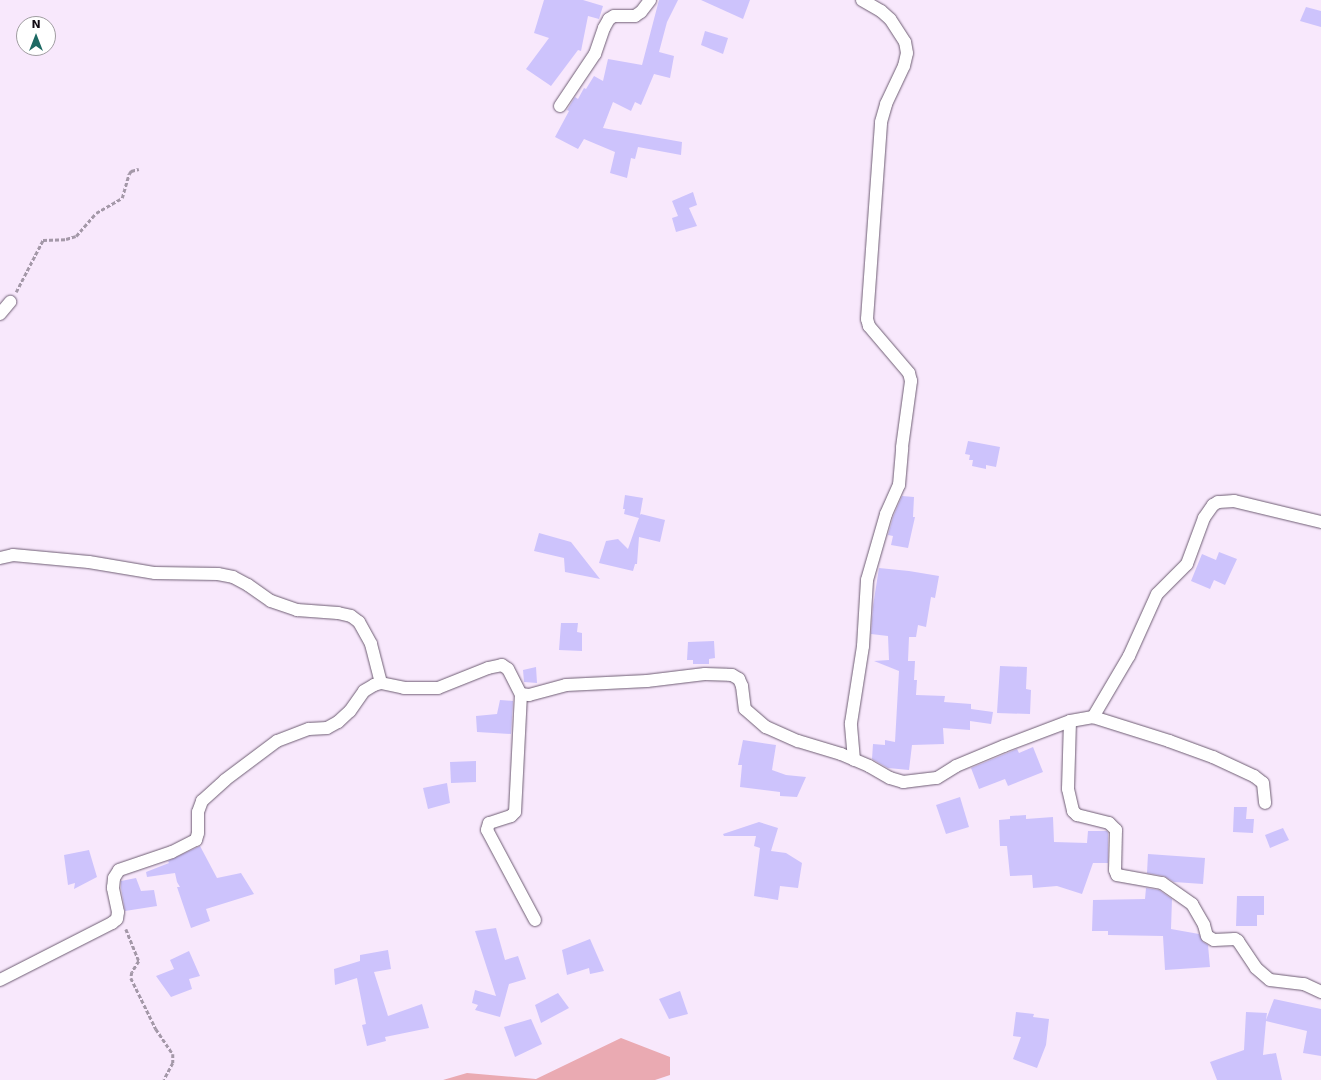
<!DOCTYPE html>
<style>
body{margin:0}
#map{position:relative;width:1321px;height:1080px;overflow:hidden;background:#f8e8fc;font-family:"DejaVu Sans",sans-serif}
div>[style]{position:absolute}
.green>*{inset:0;background:#eaaab2}
.building>*{inset:0;background:#cdc3fc}
.path>*{height:2.5px;margin-top:-1.25px;transform-origin:0;background:repeating-linear-gradient(90deg,#a498a8 0 4px,transparent 0 6px)}
.roads{filter:drop-shadow(0 0 1px #6e5d73) drop-shadow(0 0 1px #6e5d73)}
.minor>*{height:12px;margin:-6px;padding:0 6px;transform-origin:6px;border-radius:6px;background:#fff}
span{translate:-50% -50%;white-space:nowrap;text-align:center;line-height:1.15;-webkit-text-stroke:3.5px #fff;paint-order:stroke}
.north{position:absolute;left:16px;top:16px;width:40px;height:40px;box-sizing:border-box;background:#fff;border:1px solid #a09da1;border-radius:50%;rotate:0deg;font-size:11px;font-weight:700;line-height:16px;text-align:center;color:#110a13}
.north::after{content:'';display:block;margin:auto;width:14px;height:18px;background:#1d6963;clip-path:polygon(50% 0,100% 100%,50% 72%,0 100%)}
</style>
<div id="map">
<div class="green">
<i style="clip-path:polygon(621px 1038px,670px 1057px,670px 1075px,655px 1080px,443px 1080px,467px 1073px,536px 1079px)"></i>
</div>
<div class="building">
<i style="clip-path:polygon(544px 0,583px 0,603px 6px,599px 19px,588px 16px,581px 51px,578px 50px,551px 86px,526px 69px,549px 38px,534px 33px)"></i>
<i style="clip-path:polygon(659px 0,678px 0,667px 22px,659px 52px,674px 56px,670px 78px,654px 74px,641px 105px,635px 102px,631px 111px,613px 102px,603px 128px,682px 142px,681px 155px,638px 147px,635px 159px,631px 158px,627px 178px,610px 173px,615px 152px,584px 139px,578px 149px,555px 137px,569px 111px,567px 110px,575px 97px,578px 99px,584px 88px,586px 89px,594px 76px,603px 81px,608px 59px,642px 65px)"></i>
<i style="clip-path:polygon(701px 0,750px 0,743px 19px)"></i>
<i style="clip-path:polygon(1306px 7px,1321px 11px,1321px 27px,1300px 21px)"></i>
<i style="clip-path:polygon(705px 31px,728px 38px,723px 54px,701px 45px)"></i>
<i style="clip-path:polygon(693px 192px,697px 205px,689px 208px,697px 226px,676px 232px,672px 218px,678px 216px,672px 201px)"></i>
<i style="clip-path:polygon(968px 441px,1000px 447px,996px 467px,986px 465px,986px 469px,972px 466px,973px 460px,969px 460px,970px 455px,965px 454px)"></i>
<i style="clip-path:polygon(625px 495px,643px 498px,640px 515px,641px 514px,665px 520px,660px 542px,639px 537px,637px 564px,635px 564px,633px 571px,599px 563px,606px 541px,618px 539px,628px 549px,637px 523px,639px 518px,624px 514px,625px 509px,623px 509px)"></i>
<i style="clip-path:polygon(902px 496px,914px 497px,913px 517px,915px 517px,908px 548px,891px 545px,893px 536px,888px 535px,893px 517px)"></i>
<i style="clip-path:polygon(539px 533px,571px 542px,600px 579px,565px 572px,564px 558px,534px 551px)"></i>
<i style="clip-path:polygon(1219px 552px,1237px 559px,1225px 585px,1214px 580px,1210px 589px,1191px 581px,1202px 554px,1216px 560px)"></i>
<i style="clip-path:polygon(879px 568px,909px 571px,939px 576px,935px 598px,931px 597px,926px 627px,918px 625px,916px 637px,909px 637px,908px 661px,915px 661px,914px 680px,917px 680px,916px 695px,945px 696px,944px 702px,971px 704px,971px 709px,993px 712px,991px 724px,970px 721px,970px 730px,943px 728px,944px 744px,912px 745px,909px 770px,888px 768px,872px 759px,873px 744px,885px 745px,885px 740px,895px 742px,899px 671px,874px 661px,889px 660px,888px 636px,871px 634px,873px 606px)"></i>
<i style="clip-path:polygon(561px 623px,578px 623px,577px 632px,582px 633px,582px 651px,559px 650px)"></i>
<i style="clip-path:polygon(714px 641px,715px 658px,709px 659px,709px 664px,693px 664px,693px 660px,687px 660px,688px 642px)"></i>
<i style="clip-path:polygon(1000px 666px,1027px 667px,1026px 689px,1031px 690px,1030px 714px,997px 713px)"></i>
<i style="clip-path:polygon(536px 667px,537px 683px,524px 682px,523px 670px)"></i>
<i style="clip-path:polygon(500px 700px,513px 701px,511px 734px,477px 732px,476px 716px,497px 714px)"></i>
<i style="clip-path:polygon(743px 740px,776px 745px,772px 770px,786px 775px,806px 777px,797px 797px,780px 796px,780px 792px,740px 787px,742px 765px,738px 765px)"></i>
<i style="clip-path:polygon(1033px 747px,1043px 772px,1008px 786px,1005px 779px,979px 789px,971px 768px,1017px 749px,1019px 753px)"></i>
<i style="clip-path:polygon(476px 761px,476px 782px,451px 783px,450px 762px)"></i>
<i style="clip-path:polygon(447px 783px,450px 803px,428px 809px,423px 788px)"></i>
<i style="clip-path:polygon(960px 797px,969px 827px,946px 834px,936px 805px)"></i>
<i style="clip-path:polygon(1234px 807px,1247px 807px,1246px 819px,1254px 819px,1253px 833px,1233px 832px)"></i>
<i style="clip-path:polygon(1026px 815px,1026px 819px,1053px 817px,1054px 842px,1087px 843px,1088px 831px,1107px 831px,1108px 833px,1108px 863px,1093px 863px,1082px 894px,1057px 886px,1033px 888px,1032px 875px,1010px 876px,1007px 846px,1000px 846px,999px 820px,1010px 819px,1010px 816px)"></i>
<i style="clip-path:polygon(759px 822px,778px 828px,771px 851px,786px 853px,802px 863px,798px 888px,780px 886px,778px 900px,754px 896px,760px 848px,754px 846px,756px 836px,724px 836px,723px 834px)"></i>
<i style="clip-path:polygon(1283px 828px,1289px 840px,1270px 848px,1265px 835px)"></i>
<i style="clip-path:polygon(200px 846px,217px 878px,241px 873px,254px 894px,206px 909px,210px 921px,191px 928px,177px 887px,180px 887px,177px 882px,175px 873px,147px 877px,146px 872px,169px 863px,168px 861px)"></i>
<i style="clip-path:polygon(89px 850px,97px 877px,74px 889px,75px 883px,68px 885px,64px 855px)"></i>
<i style="clip-path:polygon(1148px 854px,1205px 858px,1203px 884px,1174px 882px,1164px 876px,1147px 873px)"></i>
<i style="clip-path:polygon(136px 878px,141px 891px,154px 890px,157px 906px,125px 911px,121px 888px,121px 881px)"></i>
<i style="clip-path:polygon(1146px 888px,1159px 890px,1172px 899px,1171px 929px,1199px 934px,1203px 942px,1208px 945px,1210px 967px,1165px 970px,1163px 936px,1108px 935px,1108px 931px,1092px 931px,1093px 900px,1145px 899px)"></i>
<i style="clip-path:polygon(1237px 896px,1264px 896px,1264px 915px,1257px 915px,1257px 926px,1236px 926px)"></i>
<i style="clip-path:polygon(496px 928px,505px 960px,518px 956px,526px 979px,509px 984px,500px 1017px,475px 1010px,478px 1005px,472px 1003px,475px 990px,496px 996px,475px 931px)"></i>
<i style="clip-path:polygon(590px 939px,604px 971px,590px 974px,589px 968px,567px 975px,562px 950px)"></i>
<i style="clip-path:polygon(388px 950px,391px 969px,374px 972px,388px 1016px,422px 1004px,429px 1028px,385px 1037px,386px 1041px,367px 1046px,362px 1025px,366px 1024px,357px 978px,335px 985px,334px 969px,360px 961px,360px 955px)"></i>
<i style="clip-path:polygon(189px 951px,200px 976px,189px 979px,192px 989px,171px 997px,156px 976px,174px 969px,170px 960px)"></i>
<i style="clip-path:polygon(680px 991px,688px 1014px,669px 1019px,659px 999px)"></i>
<i style="clip-path:polygon(558px 993px,569px 1008px,541px 1023px,535px 1005px)"></i>
<i style="clip-path:polygon(1274px 999px,1321px 1009px,1321px 1056px,1303px 1053px,1307px 1031px,1266px 1021px,1263px 1055px,1276px 1053px,1282px 1080px,1217px 1080px,1210px 1062px,1244px 1050px,1246px 1012px,1267px 1013px,1266px 1020px)"></i>
<i style="clip-path:polygon(1016px 1012px,1034px 1014px,1033px 1017px,1049px 1019px,1046px 1045px,1037px 1068px,1013px 1059px,1021px 1037px,1013px 1036px)"></i>
<i style="clip-path:polygon(531px 1019px,542px 1044px,515px 1057px,504px 1027px)"></i>
</div>
<div class="path">
<i style="left:16px;top:292px;width:59px;rotate:-62.6deg"></i>
<i style="left:43px;top:240px;width:23px;rotate:-2deg"></i>
<i style="left:66px;top:239px;width:10px;rotate:-17deg"></i>
<i style="left:76px;top:236px;width:30px;rotate:-49deg"></i>
<i style="left:96px;top:213px;width:30px;rotate:-30deg"></i>
<i style="left:122px;top:198px;width:25px;rotate:-74deg"></i>
<i style="left:129px;top:174px;width:4px;rotate:-56deg"></i>
<i style="left:131px;top:171px;width:8px;rotate:-14deg"></i>
<i style="left:126px;top:929px;width:35px;rotate:68deg"></i>
<i style="left:139px;top:961px;width:13px;rotate:122deg"></i>
<i style="left:132px;top:972px;width:6px;rotate:99deg"></i>
<i style="left:131px;top:978px;width:57px;rotate:63.9deg"></i>
<i style="left:156px;top:1029px;width:30px;rotate:56deg"></i>
<i style="left:173px;top:1054px;width:9px;rotate:90deg"></i>
<i style="left:173px;top:1063px;width:19px;rotate:118deg"></i>
</div>
<div class="roads">
<div class="minor">
<i style="left:560px;top:106px;width:63px;rotate:-56.1deg"></i>
<i style="left:595px;top:54px;width:28px;rotate:-71deg"></i>
<i style="left:604px;top:28px;width:10px;rotate:-61deg"></i>
<i style="left:609px;top:19px;width:6px;rotate:-31deg"></i>
<i style="left:614px;top:16px;width:21px"></i>
<i style="left:635px;top:16px;width:7px;rotate:-34deg"></i>
<i style="left:641px;top:12px;width:15px;rotate:-53deg"></i>
<i style="left:0;top:314px;width:16px;rotate:-50deg"></i>
<i style="left:1321px;top:522px;width:89px;rotate:-166.4deg"></i>
<i style="left:1234px;top:501px;width:16px;rotate:176deg"></i>
<i style="left:1218px;top:502px;width:6px;rotate:149deg"></i>
<i style="left:1213px;top:505px;width:16px;rotate:125deg"></i>
<i style="left:1204px;top:518px;width:49px;rotate:110.3deg"></i>
<i style="left:1187px;top:564px;width:42px;rotate:135deg"></i>
<i style="left:1157px;top:594px;width:68px;rotate:114.3deg"></i>
<i style="left:1129px;top:656px;width:71px;rotate:120.5deg"></i>
<i style="left:1093px;top:717px;width:23px;rotate:170deg"></i>
<i style="left:1070px;top:721px;width:68px;rotate:91.7deg"></i>
<i style="left:1068px;top:789px;width:23px;rotate:77deg"></i>
<i style="left:1073px;top:811px;width:6px;rotate:45deg"></i>
<i style="left:1077px;top:815px;width:33px;rotate:14deg"></i>
<i style="left:1109px;top:823px;width:10px;rotate:45deg"></i>
<i style="left:1116px;top:830px;width:40px;rotate:91.4deg"></i>
<i style="left:1115px;top:870px;width:5px;rotate:68deg"></i>
<i style="left:1117px;top:875px;width:46px;rotate:10.1deg"></i>
<i style="left:1162px;top:883px;width:37px;rotate:35deg"></i>
<i style="left:1192px;top:904px;width:24px;rotate:60deg"></i>
<i style="left:1204px;top:925px;width:11px;rotate:75deg"></i>
<i style="left:1207px;top:936px;width:8px;rotate:30deg"></i>
<i style="left:1214px;top:940px;width:21px;rotate:-3deg"></i>
<i style="left:1235px;top:939px;width:4px;rotate:34deg"></i>
<i style="left:1238px;top:941px;width:32px;rotate:56deg"></i>
<i style="left:1256px;top:968px;width:18px;rotate:41deg"></i>
<i style="left:1270px;top:980px;width:34px;rotate:7deg"></i>
<i style="left:1304px;top:984px;width:19px;rotate:25deg"></i>
<i style="left:0;top:558px;width:13px;rotate:-13deg"></i>
<i style="left:13px;top:555px;width:76px;rotate:5.3deg"></i>
<i style="left:89px;top:562px;width:67px;rotate:9.5deg"></i>
<i style="left:155px;top:573px;width:63px;rotate:0.9deg"></i>
<i style="left:218px;top:574px;width:15px;rotate:11deg"></i>
<i style="left:233px;top:577px;width:17px;rotate:28deg"></i>
<i style="left:248px;top:585px;width:28px;rotate:35deg"></i>
<i style="left:271px;top:601px;width:28px;rotate:19deg"></i>
<i style="left:297px;top:610px;width:41px;rotate:4.2deg"></i>
<i style="left:338px;top:613px;width:13px;rotate:13deg"></i>
<i style="left:351px;top:616px;width:10px;rotate:37deg"></i>
<i style="left:359px;top:622px;width:25px;rotate:61deg"></i>
<i style="left:371px;top:644px;width:40px;rotate:75.6deg"></i>
<i style="left:521px;top:694px;width:118px;rotate:92.9deg"></i>
<i style="left:515px;top:812px;width:6px;rotate:135deg"></i>
<i style="left:511px;top:816px;width:23px;rotate:162deg"></i>
<i style="left:489px;top:823px;width:7px;rotate:106deg"></i>
<i style="left:487px;top:830px;width:102px;rotate:61.9deg"></i>
<i style="left:1093px;top:717px;width:80px;rotate:17.5deg"></i>
<i style="left:1169px;top:741px;width:47px;rotate:20deg"></i>
<i style="left:1213px;top:757px;width:45px;rotate:24.9deg"></i>
<i style="left:1254px;top:776px;width:11px;rotate:38deg"></i>
<i style="left:1263px;top:783px;width:20px;rotate:84deg"></i>
<i style="left:854px;top:760px;width:37px;rotate:-95deg"></i>
<i style="left:851px;top:723px;width:78px;rotate:-81.1deg"></i>
<i style="left:863px;top:646px;width:66px;rotate:-86.5deg"></i>
<i style="left:867px;top:580px;width:69px;rotate:-73.9deg"></i>
<i style="left:886px;top:514px;width:32px;rotate:-66deg"></i>
<i style="left:899px;top:485px;width:38px;rotate:-85deg"></i>
<i style="left:902px;top:447px;width:67px;rotate:-82.2deg"></i>
<i style="left:911px;top:381px;width:8px;rotate:-104deg"></i>
<i style="left:909px;top:373px;width:62px;rotate:-130.4deg"></i>
<i style="left:869px;top:326px;width:7px;rotate:-106deg"></i>
<i style="left:867px;top:319px;width:197px;rotate:-85.9deg"></i>
<i style="left:881px;top:122px;width:19px;rotate:-74deg"></i>
<i style="left:886px;top:104px;width:42px;rotate:-64.7deg"></i>
<i style="left:904px;top:66px;width:13px;rotate:-77deg"></i>
<i style="left:907px;top:53px;width:11px;rotate:-100deg"></i>
<i style="left:905px;top:42px;width:27px;rotate:-123deg"></i>
<i style="left:890px;top:19px;width:12px;rotate:-138deg"></i>
<i style="left:881px;top:11px;width:22px;rotate:-150deg"></i>
<i style="left:0;top:980px;width:126px;rotate:-27deg"></i>
<i style="left:112px;top:923px;width:6px;rotate:-39deg"></i>
<i style="left:117px;top:919px;width:7px;rotate:-82deg"></i>
<i style="left:118px;top:912px;width:25px;rotate:-102deg"></i>
<i style="left:113px;top:888px;width:10px;rotate:-84deg"></i>
<i style="left:114px;top:878px;width:9px;rotate:-58deg"></i>
<i style="left:119px;top:870px;width:56px;rotate:-18.8deg"></i>
<i style="left:172px;top:852px;width:27px;rotate:-27deg"></i>
<i style="left:196px;top:840px;width:7px;rotate:-74deg"></i>
<i style="left:198px;top:833px;width:21px;rotate:-90deg"></i>
<i style="left:198px;top:812px;width:12px;rotate:-70deg"></i>
<i style="left:202px;top:801px;width:31px;rotate:-42deg"></i>
<i style="left:225px;top:780px;width:65px;rotate:-36.9deg"></i>
<i style="left:277px;top:741px;width:34px;rotate:-21deg"></i>
<i style="left:309px;top:729px;width:18px;rotate:-3deg"></i>
<i style="left:327px;top:728px;width:13px;rotate:-29deg"></i>
<i style="left:338px;top:722px;width:16px;rotate:-43deg"></i>
<i style="left:350px;top:711px;width:24px;rotate:-55deg"></i>
<i style="left:364px;top:691px;width:12px;rotate:-31deg"></i>
<i style="left:374px;top:685px;width:7px;rotate:-16deg"></i>
<i style="left:381px;top:683px;width:24px;rotate:12deg"></i>
<i style="left:404px;top:688px;width:34px"></i>
<i style="left:438px;top:688px;width:54px;rotate:-21.8deg"></i>
<i style="left:488px;top:668px;width:14px;rotate:-12deg"></i>
<i style="left:502px;top:665px;width:7px;rotate:34deg"></i>
<i style="left:508px;top:669px;width:28px;rotate:63deg"></i>
<i style="left:521px;top:694px;width:8px;rotate:7deg"></i>
<i style="left:529px;top:695px;width:38px;rotate:-15deg"></i>
<i style="left:566px;top:685px;width:81px;rotate:-2.8deg"></i>
<i style="left:647px;top:681px;width:58px;rotate:-6.9deg"></i>
<i style="left:705px;top:674px;width:27px;rotate:2deg"></i>
<i style="left:732px;top:675px;width:8px;rotate:30deg"></i>
<i style="left:739px;top:679px;width:8px;rotate:67deg"></i>
<i style="left:742px;top:686px;width:23px;rotate:83deg"></i>
<i style="left:745px;top:709px;width:28px;rotate:41deg"></i>
<i style="left:766px;top:727px;width:35px;rotate:24deg"></i>
<i style="left:798px;top:741px;width:45px;rotate:16.8deg"></i>
<i style="left:841px;top:754px;width:30px;rotate:23deg"></i>
<i style="left:869px;top:766px;width:24px;rotate:30deg"></i>
<i style="left:890px;top:778px;width:14px;rotate:17deg"></i>
<i style="left:903px;top:782px;width:34px;rotate:-7deg"></i>
<i style="left:937px;top:778px;width:22px;rotate:-32deg"></i>
<i style="left:956px;top:766px;width:52px;rotate:-22.6deg"></i>
<i style="left:1004px;top:746px;width:71px;rotate:-20.7deg"></i>
</div>
</div>
<div class="north">N</div>
</div>
